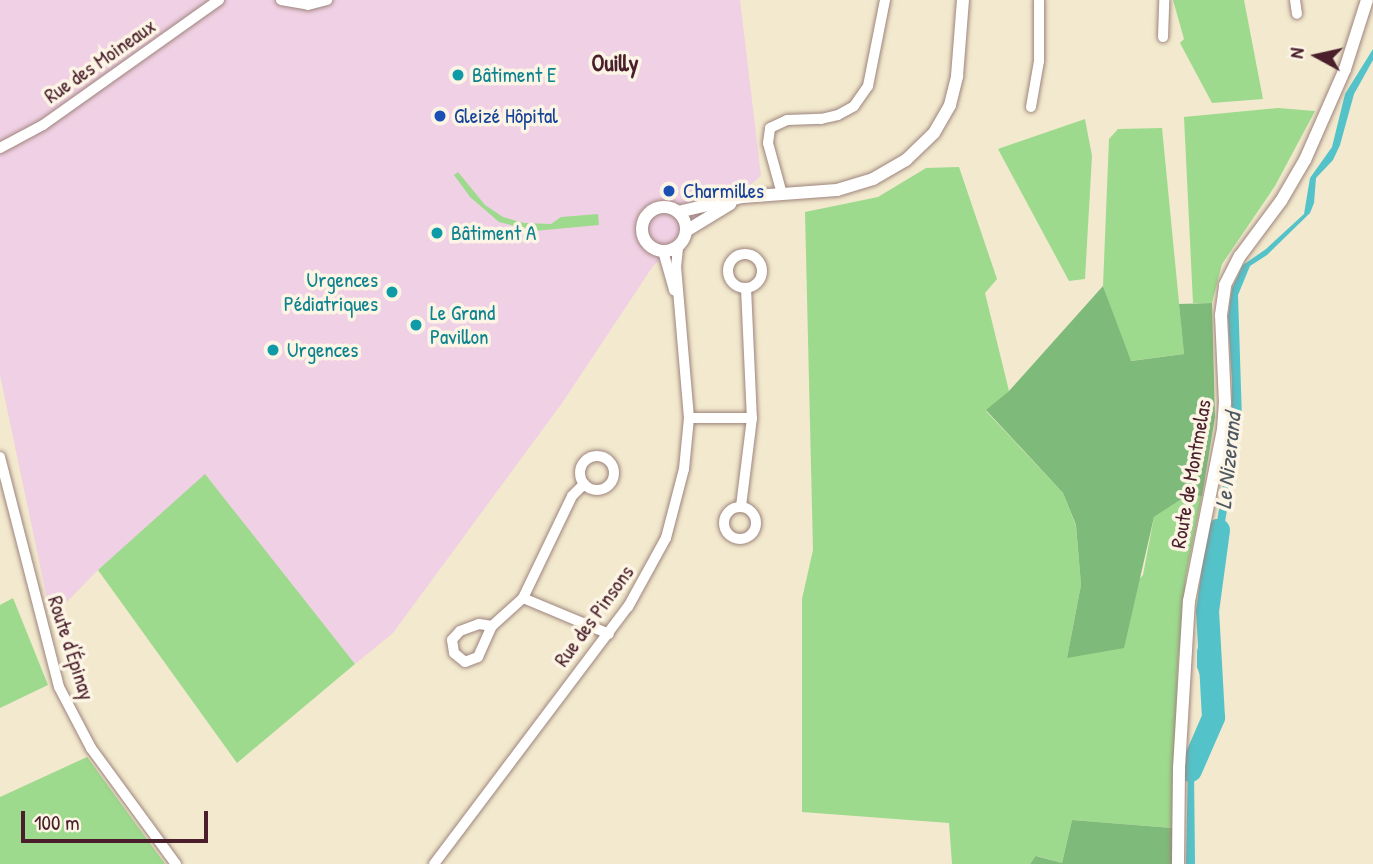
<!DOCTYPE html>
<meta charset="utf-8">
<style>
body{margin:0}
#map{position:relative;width:1373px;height:864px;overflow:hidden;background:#f2e9ce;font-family:"Patrick Hand",sans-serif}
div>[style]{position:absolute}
.built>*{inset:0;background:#f0d0e4}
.green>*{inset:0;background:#9dda8e}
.forest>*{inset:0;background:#7eba79}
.water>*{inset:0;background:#54c2c9}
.river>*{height:23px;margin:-11.5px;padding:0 11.5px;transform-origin:11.5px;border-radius:11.5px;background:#54c2c9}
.roads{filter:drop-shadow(0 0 2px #9e847c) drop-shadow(0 0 2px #9e847c)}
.minor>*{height:10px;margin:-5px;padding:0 5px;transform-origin:5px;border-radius:5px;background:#fff}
.minor>.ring{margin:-5px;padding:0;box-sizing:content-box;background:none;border:10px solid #fff;border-radius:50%}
.tertiary>*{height:12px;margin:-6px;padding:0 6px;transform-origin:6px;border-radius:6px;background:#fff}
.tertiary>.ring{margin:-6px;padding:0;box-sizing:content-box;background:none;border:12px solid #fff;border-radius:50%}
.dots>*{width:19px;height:19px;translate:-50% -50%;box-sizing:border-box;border:4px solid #fcf5e5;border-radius:50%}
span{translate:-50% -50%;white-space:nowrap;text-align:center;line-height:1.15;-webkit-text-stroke:7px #fcf5e5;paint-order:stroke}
.street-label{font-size:21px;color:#4a1f2b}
.culture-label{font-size:21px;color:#0d838f}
.left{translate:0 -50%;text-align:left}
.right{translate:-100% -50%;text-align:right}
.transit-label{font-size:21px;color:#164399}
.neighbourhood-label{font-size:23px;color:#4a1f2b;font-weight:700}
.water-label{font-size:23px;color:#4e5862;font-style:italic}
.north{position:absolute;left:1282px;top:21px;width:70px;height:70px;-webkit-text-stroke:5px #fcf5e5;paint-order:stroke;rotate:278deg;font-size:19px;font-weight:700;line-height:28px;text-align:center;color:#4a1f2b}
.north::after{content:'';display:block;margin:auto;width:24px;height:32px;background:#4a1f2b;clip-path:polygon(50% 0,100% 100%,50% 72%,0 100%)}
.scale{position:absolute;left:21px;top:811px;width:187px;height:32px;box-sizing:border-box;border:4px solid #4a1f2b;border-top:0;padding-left:9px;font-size:21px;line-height:24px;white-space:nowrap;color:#4a1f2b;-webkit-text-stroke:5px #fcf5e5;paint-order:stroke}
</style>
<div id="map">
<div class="built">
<i style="clip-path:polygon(0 0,740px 0,761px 176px,653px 266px,562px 403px,393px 633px,355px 664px,205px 475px,98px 570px,51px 618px,0 375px)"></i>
</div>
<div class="green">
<i style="clip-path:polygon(1173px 0,1244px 0,1263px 99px,1212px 103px,1180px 43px,1184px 39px)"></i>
<i style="clip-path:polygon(1278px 108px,1315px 111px,1275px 186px,1222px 264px,1212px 303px,1193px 303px,1184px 117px)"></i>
<i style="clip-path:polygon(1085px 119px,1092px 156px,1085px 279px,1069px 281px,998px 149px)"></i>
<i style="clip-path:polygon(1162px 128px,1184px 354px,1130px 361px,1103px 286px,1109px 139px,1118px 129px)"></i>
<i style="clip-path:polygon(959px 167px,997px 279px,985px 293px,1009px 391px,986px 411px,1063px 493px,1076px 526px,1081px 585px,1067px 658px,1143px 575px,1154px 517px,1188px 495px,1202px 496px,1186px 576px,1178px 663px,1172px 828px,1072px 820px,1062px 863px,1037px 856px,1030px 864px,952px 864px,949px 823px,802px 812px,802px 599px,813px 550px,805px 212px,878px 197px,926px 168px)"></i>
<i style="clip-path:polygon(458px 172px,485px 205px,503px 217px,524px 223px,551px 224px,561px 217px,598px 214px,599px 225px,534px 231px,499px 222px,470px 197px,454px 175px)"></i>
<i style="clip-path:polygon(205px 474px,355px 664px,237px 763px,98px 570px)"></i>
<i style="clip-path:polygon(13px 598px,48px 685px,0 708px,0 605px)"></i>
<i style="clip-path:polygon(87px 757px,165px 864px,0 864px,0 797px)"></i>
</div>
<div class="forest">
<i style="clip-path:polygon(1103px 286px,1131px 361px,1184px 354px,1179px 304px,1212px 303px,1215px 417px,1202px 496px,1188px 495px,1154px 517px,1124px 648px,1067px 658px,1081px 585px,1076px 525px,1063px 493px,986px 410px,1009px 391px)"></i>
<i style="clip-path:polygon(1072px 820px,1172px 828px,1172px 864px,1030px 864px,1036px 856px,1062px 863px)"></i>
</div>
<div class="water">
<i style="clip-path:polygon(1373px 49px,1373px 60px,1354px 94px,1340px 145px,1333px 160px,1316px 178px,1314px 203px,1310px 213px,1267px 255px,1250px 266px,1238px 295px,1242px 420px,1221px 546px,1213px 563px,1212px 595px,1203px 653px,1217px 702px,1218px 722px,1212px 739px,1194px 769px,1195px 864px,1186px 864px,1188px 763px,1206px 732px,1208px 722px,1208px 697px,1197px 667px,1197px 651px,1209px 598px,1206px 567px,1217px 540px,1217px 521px,1231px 438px,1232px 382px,1228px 317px,1232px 288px,1243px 265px,1266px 249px,1304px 214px,1310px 178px,1332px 147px,1345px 94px)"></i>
</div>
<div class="river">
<i style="left:1190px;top:770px;width:58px;rotate:-66.5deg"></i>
<i style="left:1213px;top:717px;width:106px;rotate:-93.2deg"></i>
<i style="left:1207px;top:611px;width:82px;rotate:-82.3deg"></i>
</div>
<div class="roads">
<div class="minor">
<i style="left:281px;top:0;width:27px;rotate:10deg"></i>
<i style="left:308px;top:5px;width:20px;rotate:-15deg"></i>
<i style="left:1295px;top:0;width:14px;rotate:82deg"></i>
<i style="left:1163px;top:37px;width:37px;rotate:-88deg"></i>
<i style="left:1031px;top:107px;width:47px;rotate:-80.1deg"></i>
<i style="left:1039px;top:61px;width:61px;rotate:-90deg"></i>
<i style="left:0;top:148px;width:49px;rotate:-28.1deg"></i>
<i style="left:43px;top:125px;width:216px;rotate:-35.4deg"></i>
<i style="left:782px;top:194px;width:53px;rotate:-105.4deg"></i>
<i style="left:768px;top:143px;width:15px;rotate:-82deg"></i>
<i style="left:770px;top:128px;width:19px;rotate:-25deg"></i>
<i style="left:787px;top:120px;width:34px;rotate:-2deg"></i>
<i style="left:821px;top:119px;width:17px;rotate:-13deg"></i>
<i style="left:838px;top:115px;width:18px;rotate:-29deg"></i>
<i style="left:854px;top:106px;width:24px;rotate:-55deg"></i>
<i style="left:868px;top:86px;width:88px;rotate:-78.8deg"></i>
<i style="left:663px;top:251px;width:41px;rotate:74.2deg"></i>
<i class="ring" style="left:728px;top:254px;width:24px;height:24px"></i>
<i style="left:746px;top:288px;width:130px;rotate:87.4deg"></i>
<i style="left:689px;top:418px;width:63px"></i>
<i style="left:752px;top:418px;width:89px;rotate:97.1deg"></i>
<i class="ring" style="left:580px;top:456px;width:24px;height:24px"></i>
<i style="left:0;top:457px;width:237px;rotate:75.6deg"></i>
<i style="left:59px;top:687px;width:69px;rotate:62.3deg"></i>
<i style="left:91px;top:748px;width:144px;rotate:53.8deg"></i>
<i class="ring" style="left:724px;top:507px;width:22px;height:22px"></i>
<i style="left:523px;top:598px;width:93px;rotate:22.7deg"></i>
<i style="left:492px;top:626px;width:13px;rotate:-171deg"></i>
<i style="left:479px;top:624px;width:20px;rotate:160deg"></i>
<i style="left:460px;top:631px;width:12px;rotate:132deg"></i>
<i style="left:452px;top:640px;width:13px;rotate:81deg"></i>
<i style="left:454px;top:653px;width:14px;rotate:39deg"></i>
<i style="left:465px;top:662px;width:14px;rotate:-21deg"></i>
<i style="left:478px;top:657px;width:34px;rotate:-66deg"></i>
<i style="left:492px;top:626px;width:42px;rotate:-42.1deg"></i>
<i style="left:523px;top:598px;width:113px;rotate:-64.3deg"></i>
<i style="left:572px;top:496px;width:17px;rotate:-45deg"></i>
<i style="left:434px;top:864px;width:322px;rotate:-53deg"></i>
<i style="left:628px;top:607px;width:79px;rotate:-61.2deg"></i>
<i style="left:666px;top:538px;width:71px;rotate:-75.4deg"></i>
<i style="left:684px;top:469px;width:51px;rotate:-84.4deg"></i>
<i style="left:689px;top:418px;width:152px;rotate:-94.9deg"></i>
<i style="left:676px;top:267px;width:20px;rotate:-84deg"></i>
</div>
<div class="tertiary">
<i class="ring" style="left:642px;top:207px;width:32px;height:32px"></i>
<i style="left:678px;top:212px;width:66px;rotate:-13.2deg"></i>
<i style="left:742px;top:197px;width:95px;rotate:-4.2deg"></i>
<i style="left:837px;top:190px;width:38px;rotate:-17deg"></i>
<i style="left:873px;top:179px;width:38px;rotate:-30deg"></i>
<i style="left:906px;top:160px;width:39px;rotate:-44deg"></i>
<i style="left:934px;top:133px;width:32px;rotate:-60deg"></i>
<i style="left:950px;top:105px;width:30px;rotate:-76deg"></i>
<i style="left:957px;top:76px;width:76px;rotate:-85.5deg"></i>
<i style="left:686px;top:231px;width:52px;rotate:-31.5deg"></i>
<i style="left:1178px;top:864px;width:96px;rotate:-89.4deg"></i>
<i style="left:1179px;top:768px;width:167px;rotate:-86.6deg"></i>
<i style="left:1189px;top:601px;width:174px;rotate:-78.8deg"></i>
<i style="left:1223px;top:430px;width:27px;rotate:-86deg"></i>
<i style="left:1225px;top:403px;width:88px;rotate:-92.6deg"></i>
<i style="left:1221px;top:315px;width:30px;rotate:-82deg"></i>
<i style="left:1225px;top:285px;width:33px;rotate:-63deg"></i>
<i style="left:1240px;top:256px;width:69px;rotate:-53.3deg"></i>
<i style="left:1281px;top:201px;width:48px;rotate:-59.7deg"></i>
<i style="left:1305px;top:160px;width:99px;rotate:-66.3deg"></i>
<i style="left:1345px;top:69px;width:72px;rotate:-72.3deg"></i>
</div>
</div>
<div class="dots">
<i style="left:458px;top:75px;background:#0f9aa8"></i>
<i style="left:440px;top:116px;background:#1a4fb4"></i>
<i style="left:669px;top:191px;background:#1a4fb4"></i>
<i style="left:437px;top:233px;background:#0f9aa8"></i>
<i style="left:392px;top:292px;background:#0f9aa8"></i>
<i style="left:416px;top:325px;background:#0f9aa8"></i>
<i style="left:273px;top:350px;background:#0f9aa8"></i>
</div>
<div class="street-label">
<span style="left:100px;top:61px;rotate:-35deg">Rue des Moineaux</span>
<span style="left:1191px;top:474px;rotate:-80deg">Route de Montmelas</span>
<span style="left:594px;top:616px;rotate:-54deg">Rue des Pinsons</span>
<span style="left:71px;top:648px;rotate:72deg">Route d'Épinay</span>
</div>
<div class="culture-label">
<span class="left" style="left:472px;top:75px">Bâtiment E</span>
<span class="left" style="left:451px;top:233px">Bâtiment A</span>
<span class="right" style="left:378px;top:292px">Urgences<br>Pédiatriques</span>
<span class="left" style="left:430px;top:325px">Le Grand<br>Pavillon</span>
<span class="left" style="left:287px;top:350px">Urgences</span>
</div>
<div class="transit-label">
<span class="left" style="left:454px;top:116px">Gleizé Hôpital</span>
<span class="left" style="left:683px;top:191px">Charmilles</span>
</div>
<div class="neighbourhood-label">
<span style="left:615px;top:63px">Ouilly</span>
</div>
<div class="water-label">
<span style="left:1228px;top:461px;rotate:-84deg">Le Nizerand</span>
</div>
<div class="north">N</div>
<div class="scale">100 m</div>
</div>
